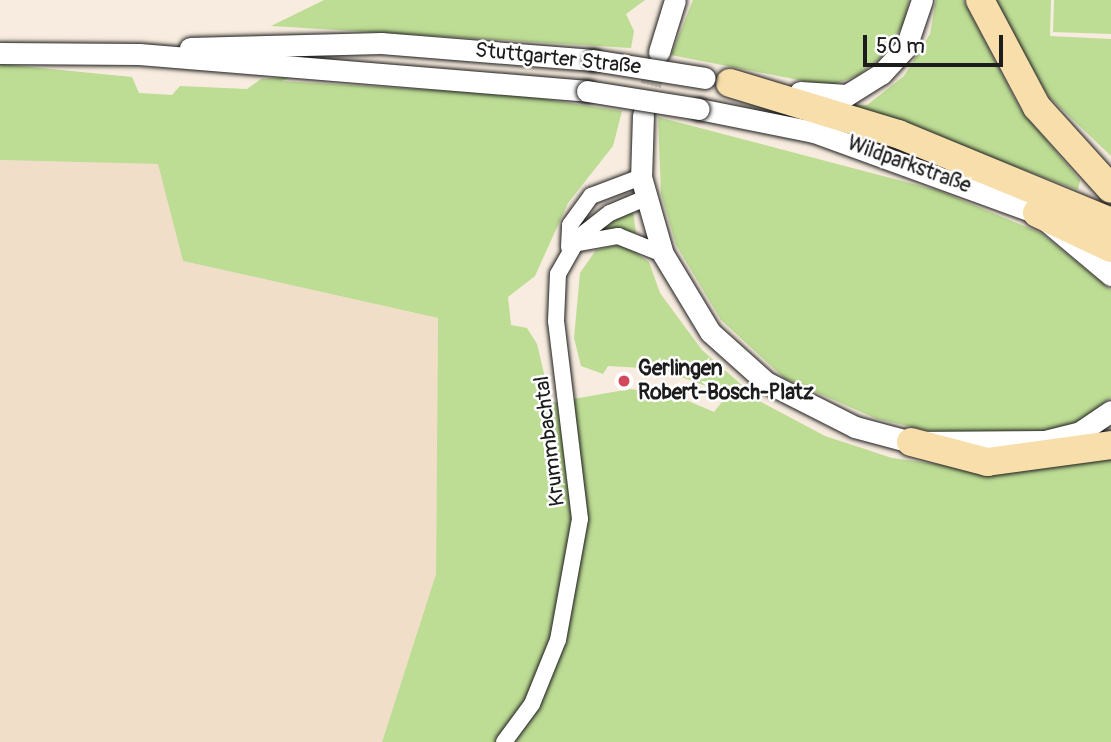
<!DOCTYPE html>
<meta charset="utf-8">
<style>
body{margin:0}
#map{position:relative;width:1111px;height:742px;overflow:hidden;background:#f7ecdf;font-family:Pangolin,sans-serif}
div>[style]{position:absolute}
.built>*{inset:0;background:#f1dec9}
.green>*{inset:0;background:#bddc94}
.secondary-tunnel>*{height:21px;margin-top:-10.5px;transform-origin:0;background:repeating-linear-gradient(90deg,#cbc2b8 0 21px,transparent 0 31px)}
.roads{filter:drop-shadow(0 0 2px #1c1c1c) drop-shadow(0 0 2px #1c1c1c)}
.street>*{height:16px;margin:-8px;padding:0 8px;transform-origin:8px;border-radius:8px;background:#fff}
.secondary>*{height:21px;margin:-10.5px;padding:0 10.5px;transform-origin:10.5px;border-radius:10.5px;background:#fff}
.highway>*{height:28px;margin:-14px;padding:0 14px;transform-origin:14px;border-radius:14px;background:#f8deab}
.bridges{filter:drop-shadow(0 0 2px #1c1c1c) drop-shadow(0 0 2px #1c1c1c)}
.secondary-bridge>*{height:21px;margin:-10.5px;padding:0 10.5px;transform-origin:10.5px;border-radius:10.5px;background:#fff}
.dots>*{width:19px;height:19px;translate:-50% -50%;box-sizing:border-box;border:4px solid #fff;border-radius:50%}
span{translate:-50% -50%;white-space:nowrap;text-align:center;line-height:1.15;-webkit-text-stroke:5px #fff;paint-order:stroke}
.street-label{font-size:21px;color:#1c1c1c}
.poi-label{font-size:21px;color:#1c1c1c;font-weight:700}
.left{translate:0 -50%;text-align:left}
.scale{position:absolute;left:863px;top:35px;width:140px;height:32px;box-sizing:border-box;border:4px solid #1c1c1c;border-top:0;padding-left:9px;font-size:21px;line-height:24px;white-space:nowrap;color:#1c1c1c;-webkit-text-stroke:5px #fff;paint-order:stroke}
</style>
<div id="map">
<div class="built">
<i style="clip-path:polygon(0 160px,159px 164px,183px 261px,438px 318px,436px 574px,382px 742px,0 742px)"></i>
</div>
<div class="green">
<i style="clip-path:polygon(324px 0,645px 0,626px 14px,634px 31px,631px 48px,271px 26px)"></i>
<i style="clip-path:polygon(693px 0,909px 0,904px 23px,882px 57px,857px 76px,829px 86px,671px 55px)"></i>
<i style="clip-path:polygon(936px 0,963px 0,1020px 109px,1080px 180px,1078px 190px,851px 105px,867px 105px,904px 76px,930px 34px)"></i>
<i style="clip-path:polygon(993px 0,1051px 0,1050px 36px,1111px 39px,1111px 156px,1049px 97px)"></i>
<i style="clip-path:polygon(1054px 0,1111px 0,1111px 34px,1053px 32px)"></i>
<i style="clip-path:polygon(0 64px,132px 77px,139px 93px,172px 95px,180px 86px,247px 89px,261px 79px,292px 77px,282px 81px,517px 95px,622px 111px,613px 146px,568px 203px,535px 276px,508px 297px,511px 325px,527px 328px,537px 344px,551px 403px,630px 389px,674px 395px,714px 412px,728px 394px,659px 369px,608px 366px,603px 374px,581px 366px,574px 338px,580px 273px,596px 250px,623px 244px,649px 262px,660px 293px,702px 350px,761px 402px,825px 436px,892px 458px,980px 470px,1111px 455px,1111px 742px,382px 742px,436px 574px,438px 318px,183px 261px,158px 164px,0 160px)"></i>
<i style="clip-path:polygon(658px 117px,940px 191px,1041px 233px,1111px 290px,1111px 398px,1076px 424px,1041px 434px,939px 433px,877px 419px,784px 378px,721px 320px,676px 245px,661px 194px)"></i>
<i style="clip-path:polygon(633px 211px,636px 233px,605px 228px,617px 218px)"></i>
</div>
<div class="secondary-tunnel">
<i style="left:643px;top:115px;width:65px;rotate:-75.7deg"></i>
</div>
<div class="roads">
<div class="street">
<i style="left:578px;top:243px;width:41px;rotate:-9.9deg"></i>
<i style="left:618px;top:236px;width:48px;rotate:21.8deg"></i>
<i style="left:569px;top:247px;width:22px;rotate:-87deg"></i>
<i style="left:570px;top:225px;width:36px;rotate:-54deg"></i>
<i style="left:591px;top:196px;width:53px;rotate:-20.8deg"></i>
<i style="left:504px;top:742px;width:47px;rotate:-53.6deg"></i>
<i style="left:532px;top:704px;width:69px;rotate:-67.9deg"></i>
<i style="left:558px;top:640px;width:123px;rotate:-79.7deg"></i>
<i style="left:580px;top:519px;width:199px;rotate:-96.9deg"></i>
<i style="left:556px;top:321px;width:47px;rotate:-87.6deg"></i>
<i style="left:558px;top:274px;width:43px;rotate:-60.4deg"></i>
<i style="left:579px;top:237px;width:39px;rotate:-38deg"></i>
<i style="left:610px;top:213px;width:38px;rotate:-23deg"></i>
</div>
<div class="secondary">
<i style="left:190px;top:48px;width:191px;rotate:-1.5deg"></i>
<i style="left:381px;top:43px;width:213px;rotate:4.6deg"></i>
<i style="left:659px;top:52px;width:54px;rotate:-72.9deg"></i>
<i style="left:0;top:53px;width:139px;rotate:0.4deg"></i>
<i style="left:139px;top:54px;width:450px;rotate:4.7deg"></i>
<i style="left:800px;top:92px;width:47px;rotate:3.7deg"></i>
<i style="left:847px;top:95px;width:40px;rotate:-32deg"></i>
<i style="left:881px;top:74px;width:37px;rotate:-47deg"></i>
<i style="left:906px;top:47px;width:50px;rotate:-71.2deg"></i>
<i style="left:699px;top:109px;width:117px;rotate:11.3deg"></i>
<i style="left:814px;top:132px;width:237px;rotate:20deg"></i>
<i style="left:1037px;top:213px;width:97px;rotate:40deg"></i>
<i style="left:643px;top:115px;width:62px;rotate:91.8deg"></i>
<i style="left:641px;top:177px;width:80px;rotate:74.1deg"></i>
<i style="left:663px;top:254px;width:91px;rotate:58.9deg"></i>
<i style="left:710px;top:332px;width:75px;rotate:41.8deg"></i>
<i style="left:766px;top:382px;width:100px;rotate:26.8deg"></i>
<i style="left:855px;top:427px;width:58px;rotate:15deg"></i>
<i style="left:911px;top:442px;width:134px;rotate:-0.4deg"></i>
<i style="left:1045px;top:441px;width:36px;rotate:-14deg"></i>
<i style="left:1080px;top:432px;width:37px;rotate:-34deg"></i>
</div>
<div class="highway">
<i style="left:980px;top:0;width:121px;rotate:62deg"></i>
<i style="left:1037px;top:107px;width:110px;rotate:47.9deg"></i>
<i style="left:730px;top:83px;width:176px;rotate:16.9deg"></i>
<i style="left:898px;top:134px;width:230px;rotate:22.4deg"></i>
<i style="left:1037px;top:213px;width:82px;rotate:25.3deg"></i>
<i style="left:911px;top:442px;width:79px;rotate:14.7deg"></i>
<i style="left:987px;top:462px;width:125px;rotate:-7.8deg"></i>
</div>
</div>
<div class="bridges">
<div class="secondary-bridge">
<i style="left:593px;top:60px;width:113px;rotate:9.1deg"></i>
<i style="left:587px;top:91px;width:113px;rotate:9.1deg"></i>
</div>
</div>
<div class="dots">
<i style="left:624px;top:381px;background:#d1495b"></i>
</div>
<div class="street-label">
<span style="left:558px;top:59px;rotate:6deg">Stuttgarter Straße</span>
<span style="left:909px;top:165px;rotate:20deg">Wildparkstraße</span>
<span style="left:550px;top:441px;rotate:-97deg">Krummbachtal</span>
</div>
<div class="poi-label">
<span class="left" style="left:638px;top:381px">Gerlingen<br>Robert-Bosch-Platz</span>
</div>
<div class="scale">50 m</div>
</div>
